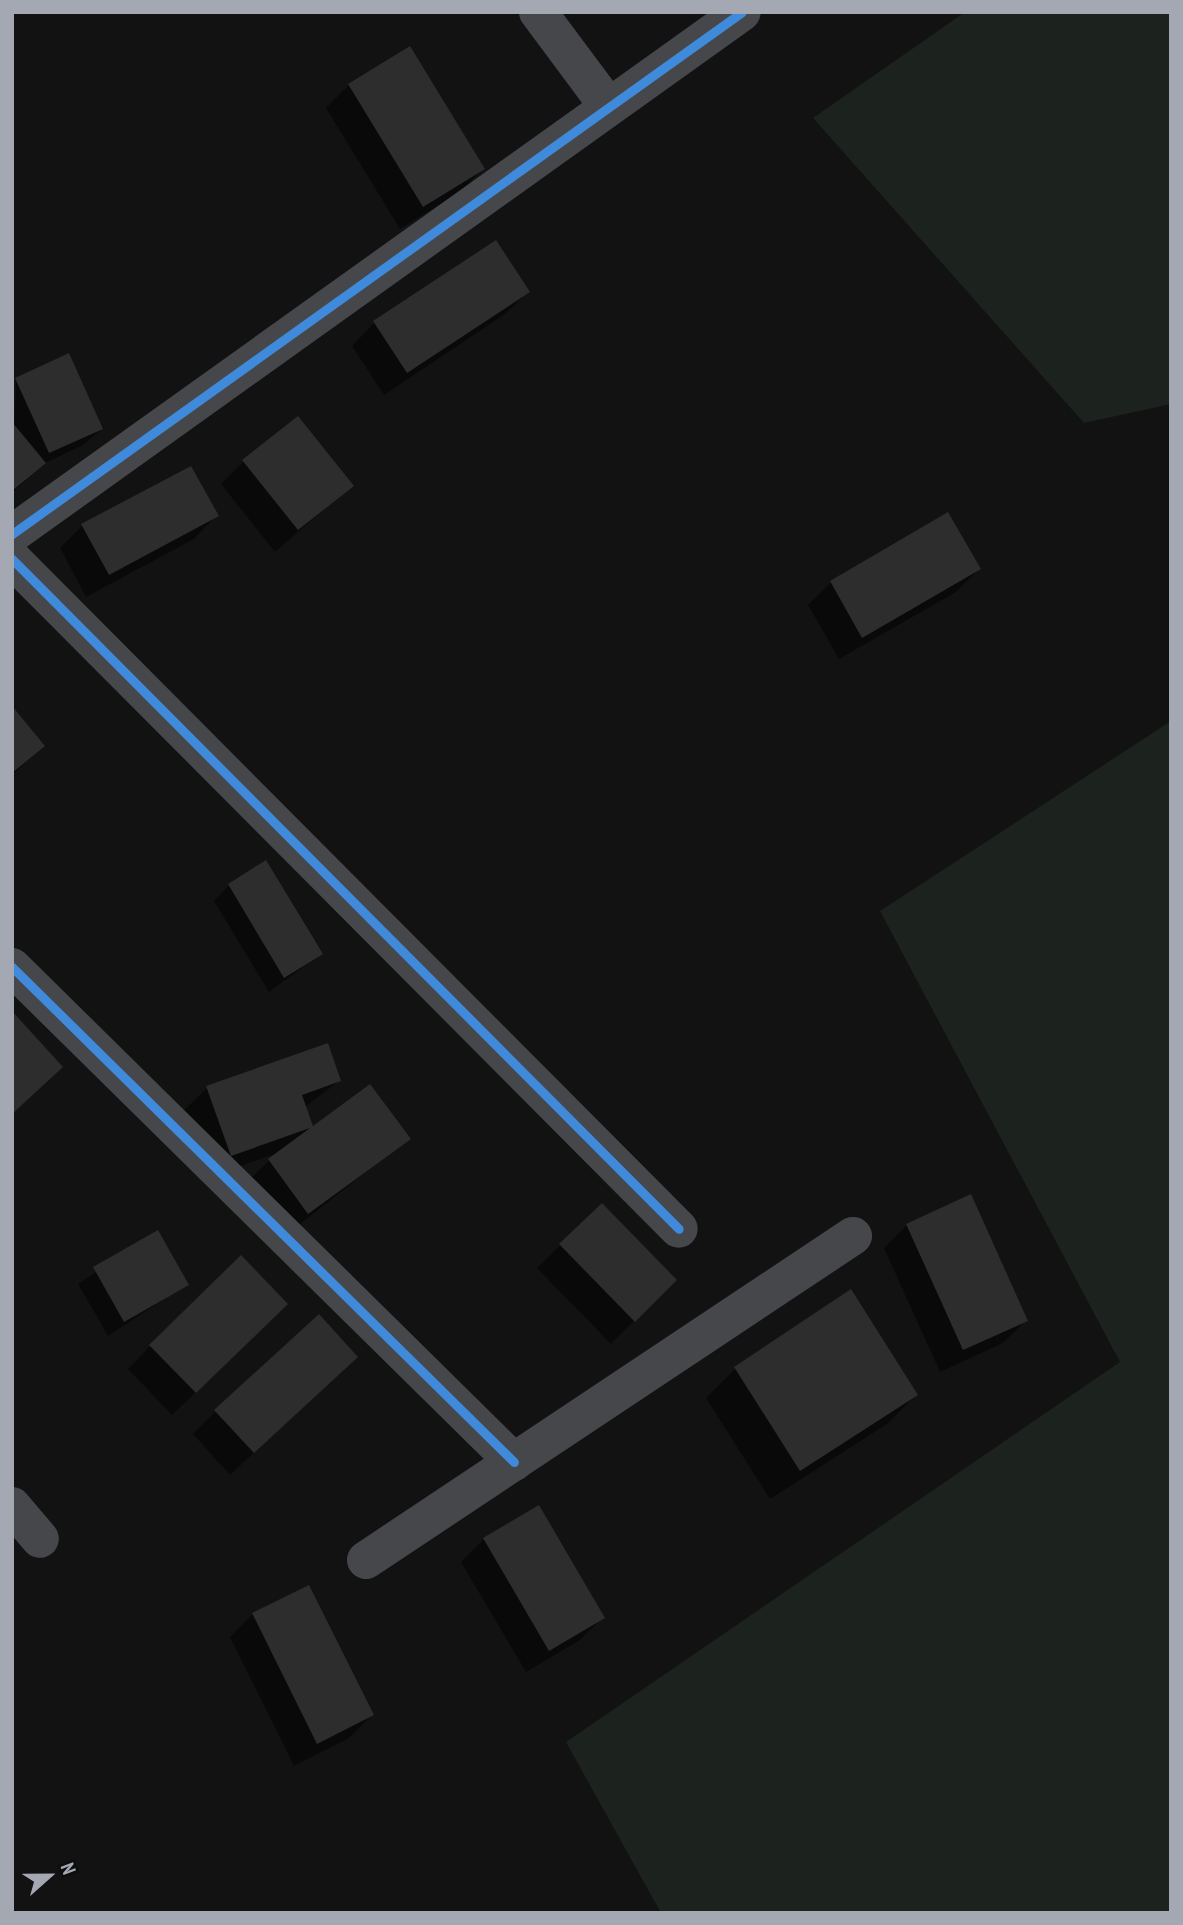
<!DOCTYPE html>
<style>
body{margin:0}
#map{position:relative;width:1183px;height:1925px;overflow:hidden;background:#121212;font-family:"PT Sans Narrow",sans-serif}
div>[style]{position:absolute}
.green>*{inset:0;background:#1c221d}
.shadow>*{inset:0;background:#0007}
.building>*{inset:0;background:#2d2d2e}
.street>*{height:38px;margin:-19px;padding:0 19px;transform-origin:19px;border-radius:19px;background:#46474b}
.cycleway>*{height:9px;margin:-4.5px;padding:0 4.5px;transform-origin:4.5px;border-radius:4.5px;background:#408adc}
span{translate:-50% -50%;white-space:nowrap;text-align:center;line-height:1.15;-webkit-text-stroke:5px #0d0c0e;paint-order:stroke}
.frame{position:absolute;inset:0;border:14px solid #a4a8b2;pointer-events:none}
.north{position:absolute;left:14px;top:1841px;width:70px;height:70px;-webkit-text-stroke:5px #0d0c0e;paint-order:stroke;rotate:69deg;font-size:19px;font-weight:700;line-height:28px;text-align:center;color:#a4a8b2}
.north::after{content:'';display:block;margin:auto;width:24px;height:32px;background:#a4a8b2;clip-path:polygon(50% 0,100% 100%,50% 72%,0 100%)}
</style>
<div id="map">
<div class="green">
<i style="clip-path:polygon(965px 12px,1171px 12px,1171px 404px,1084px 423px,813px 118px)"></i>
<i style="clip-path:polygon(1171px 721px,1171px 1913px,661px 1913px,566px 1742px,1120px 1362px,880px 911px)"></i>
</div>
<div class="shadow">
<i style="clip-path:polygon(409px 48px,483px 169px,460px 192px,400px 229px,326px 108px,349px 85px)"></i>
<i style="clip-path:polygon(528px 292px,505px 314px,384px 395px,352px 346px,374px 323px)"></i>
<i style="clip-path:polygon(16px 379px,101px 429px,85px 444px,45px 463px,12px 493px)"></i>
<i style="clip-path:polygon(243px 462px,351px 486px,275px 552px,221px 484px)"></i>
<i style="clip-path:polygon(948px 515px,979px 569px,956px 592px,839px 659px,808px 605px,831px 582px)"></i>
<i style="clip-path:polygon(216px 516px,194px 539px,86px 597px,60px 548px,83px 525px)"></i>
<i style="clip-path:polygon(12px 709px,43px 746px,12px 775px)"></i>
<i style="clip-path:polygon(229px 885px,321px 954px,269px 992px,214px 901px)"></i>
<i style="clip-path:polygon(339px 1081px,305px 1107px,312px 1129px,408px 1139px,285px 1236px,246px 1183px,277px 1153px,208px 1178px,184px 1110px,207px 1088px)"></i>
<i style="clip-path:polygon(602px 1205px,675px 1280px,611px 1344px,537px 1268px)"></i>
<i style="clip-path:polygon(907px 1225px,1026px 1320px,1003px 1343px,940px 1372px,884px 1248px)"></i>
<i style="clip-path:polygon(157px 1232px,187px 1284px,108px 1336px,78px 1284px)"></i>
<i style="clip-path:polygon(263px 1327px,172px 1415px,128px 1369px,150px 1346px)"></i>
<i style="clip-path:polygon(356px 1357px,230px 1475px,193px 1434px,216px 1411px)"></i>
<i style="clip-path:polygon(735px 1369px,916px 1395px,887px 1424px,770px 1499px,706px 1398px)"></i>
<i style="clip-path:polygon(484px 1539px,603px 1617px,580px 1640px,526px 1672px,461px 1562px)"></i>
<i style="clip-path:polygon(253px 1614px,372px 1715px,349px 1738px,294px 1766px,230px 1637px)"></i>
</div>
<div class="building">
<i style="clip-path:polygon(410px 46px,485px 169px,423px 207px,348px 84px)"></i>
<i style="clip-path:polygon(496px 240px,530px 292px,407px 373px,373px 321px)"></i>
<i style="clip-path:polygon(69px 353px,103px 429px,49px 453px,15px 378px)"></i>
<i style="clip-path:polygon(298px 416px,354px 486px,298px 530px,242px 460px)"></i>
<i style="clip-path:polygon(12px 422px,46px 463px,12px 491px)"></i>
<i style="clip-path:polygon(191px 466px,219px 516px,109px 575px,81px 524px)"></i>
<i style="clip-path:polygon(948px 512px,981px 569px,862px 638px,830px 581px)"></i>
<i style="clip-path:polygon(12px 706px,45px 746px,12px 773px)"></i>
<i style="clip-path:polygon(266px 860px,323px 954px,284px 978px,228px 884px)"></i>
<i style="clip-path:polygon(12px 1011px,63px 1067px,12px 1114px)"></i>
<i style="clip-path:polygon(328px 1043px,341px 1081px,302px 1095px,313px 1126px,370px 1084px,411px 1139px,308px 1214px,268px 1159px,310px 1128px,231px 1156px,206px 1086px)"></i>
<i style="clip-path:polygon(971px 1194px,1028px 1321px,963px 1350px,906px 1224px)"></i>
<i style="clip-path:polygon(602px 1203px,677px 1280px,635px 1322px,559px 1244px)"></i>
<i style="clip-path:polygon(158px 1230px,189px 1285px,124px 1322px,93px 1267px)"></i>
<i style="clip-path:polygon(241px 1255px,288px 1304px,196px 1393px,149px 1345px)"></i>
<i style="clip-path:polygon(851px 1289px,918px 1395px,800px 1471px,734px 1367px)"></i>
<i style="clip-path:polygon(319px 1314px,358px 1357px,254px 1453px,214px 1410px)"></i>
<i style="clip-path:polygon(539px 1505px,605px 1618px,549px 1651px,483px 1538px)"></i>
<i style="clip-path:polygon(309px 1585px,374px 1715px,317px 1744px,252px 1613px)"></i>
</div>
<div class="street">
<i style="left:538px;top:12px;width:117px;rotate:53.3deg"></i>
<i style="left:12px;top:534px;width:897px;rotate:-35.57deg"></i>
<i style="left:12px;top:559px;width:945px;rotate:45.13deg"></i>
<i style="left:12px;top:967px;width:705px;rotate:44.6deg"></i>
<i style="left:12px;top:1506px;width:43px;rotate:49.7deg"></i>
<i style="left:366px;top:1560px;width:585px;rotate:-33.64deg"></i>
</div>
<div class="cycleway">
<i style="left:12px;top:534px;width:897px;rotate:-35.57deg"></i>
<i style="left:12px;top:559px;width:945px;rotate:45.13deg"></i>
<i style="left:12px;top:967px;width:705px;rotate:44.6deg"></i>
</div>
<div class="frame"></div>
<div class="north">N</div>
</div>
